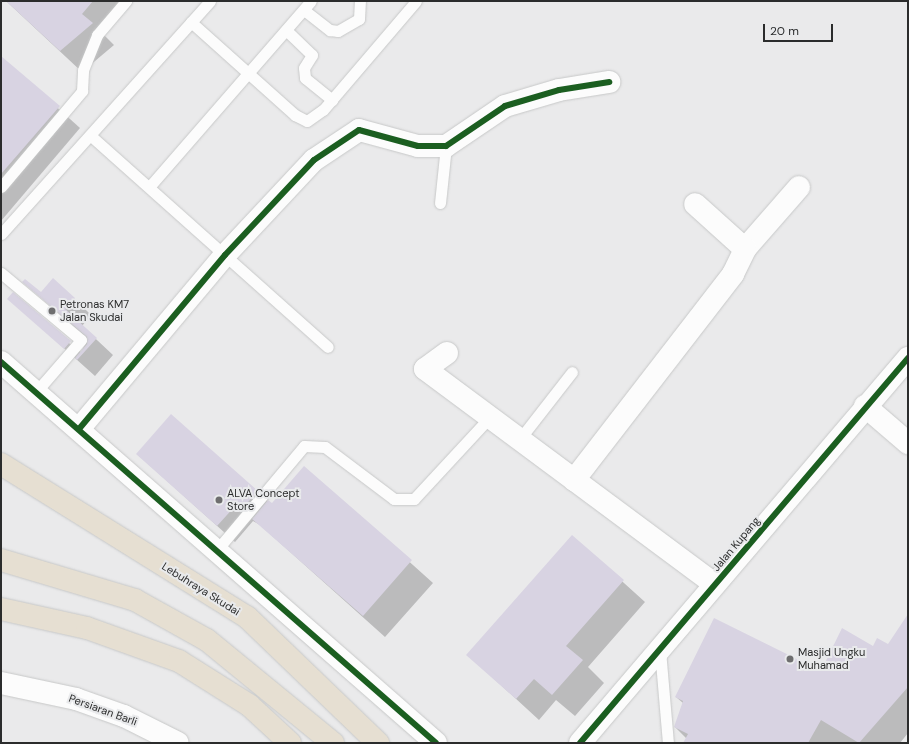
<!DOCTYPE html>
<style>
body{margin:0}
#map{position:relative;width:909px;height:744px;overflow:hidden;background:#eaeaeb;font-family:"DM Sans",sans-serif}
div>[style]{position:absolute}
.shadow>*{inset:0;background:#0003}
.building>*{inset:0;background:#d8d3e2}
.roads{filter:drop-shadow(0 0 1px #c7c8c8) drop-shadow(0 0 1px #c7c8c8)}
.lane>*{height:11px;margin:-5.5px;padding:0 5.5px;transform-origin:5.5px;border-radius:5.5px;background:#fcfcfc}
.street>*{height:22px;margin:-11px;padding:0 11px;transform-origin:11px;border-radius:11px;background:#fcfcfc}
.secondary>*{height:22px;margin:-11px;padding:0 11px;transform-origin:11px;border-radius:11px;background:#fcfcfc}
.highway>*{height:22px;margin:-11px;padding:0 11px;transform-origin:11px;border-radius:11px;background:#e6dfd2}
.cycleway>*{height:6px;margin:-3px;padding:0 3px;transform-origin:3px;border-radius:3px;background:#1b5e20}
.dots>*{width:11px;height:11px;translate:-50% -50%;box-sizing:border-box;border:2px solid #e9eaec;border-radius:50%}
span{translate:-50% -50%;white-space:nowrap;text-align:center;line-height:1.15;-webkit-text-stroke:4px #e9eaec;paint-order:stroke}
.poi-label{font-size:11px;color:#2b2c2c}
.left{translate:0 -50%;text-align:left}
.street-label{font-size:11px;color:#2b2c2c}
.frame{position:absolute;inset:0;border:2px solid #2b2c2c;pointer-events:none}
.scale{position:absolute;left:763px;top:24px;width:70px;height:18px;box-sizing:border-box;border:2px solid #2b2c2c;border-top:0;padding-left:5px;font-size:12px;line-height:14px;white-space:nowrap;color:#2b2c2c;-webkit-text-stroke:3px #e9eaec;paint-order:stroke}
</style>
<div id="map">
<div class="shadow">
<i style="clip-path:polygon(6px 1px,133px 1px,104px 35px,114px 45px,82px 72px)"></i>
<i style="clip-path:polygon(1px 57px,80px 128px,1px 221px)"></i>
<i style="clip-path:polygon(24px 282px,41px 294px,74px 298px,91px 315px,82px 326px,113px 355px,95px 376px,9px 299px,81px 352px,88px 339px)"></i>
<i style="clip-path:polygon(137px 454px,257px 491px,272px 505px,305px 468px,433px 583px,385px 637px,260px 525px,253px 521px,235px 542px)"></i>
<i style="clip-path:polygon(572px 536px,645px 602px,588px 667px,604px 683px,575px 716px,556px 700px,539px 720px,468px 655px)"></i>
<i style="clip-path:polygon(908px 633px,908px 733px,900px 743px,685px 743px,687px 739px,675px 727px,683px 703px,676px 697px,821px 672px,874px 647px,888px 645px)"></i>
</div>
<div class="building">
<i style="clip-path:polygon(6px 1px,93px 1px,82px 14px,93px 23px,60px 51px)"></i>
<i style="clip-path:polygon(1px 56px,60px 106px,1px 174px)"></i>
<i style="clip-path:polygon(53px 278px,75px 298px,65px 309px,97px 338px,77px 360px,75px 358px,87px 344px,87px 337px,22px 282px,25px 279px,41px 292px)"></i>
<i style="clip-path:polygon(13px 292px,71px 341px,64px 349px,7px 299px)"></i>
<i style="clip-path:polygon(171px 414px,258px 491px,241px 510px,236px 505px,217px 526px,136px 454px)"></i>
<i style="clip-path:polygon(304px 466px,412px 560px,363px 616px,252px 519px,268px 500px,272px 503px)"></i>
<i style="clip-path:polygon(572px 535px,624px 580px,566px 646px,583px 660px,552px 695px,534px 679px,516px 699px,466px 655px)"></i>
<i style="clip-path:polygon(908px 614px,908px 687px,859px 743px,821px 720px,808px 743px,683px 743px,688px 734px,674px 727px,683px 701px,675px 697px,714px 618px,821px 671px,842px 628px,873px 646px,877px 638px,888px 644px)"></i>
</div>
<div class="roads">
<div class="lane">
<i style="left:304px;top:10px;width:33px;rotate:38deg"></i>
<i style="left:330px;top:30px;width:8px;rotate:7deg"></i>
<i style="left:338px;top:31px;width:24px;rotate:-30deg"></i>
<i style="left:359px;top:19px;width:18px;rotate:-87deg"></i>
<i style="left:191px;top:22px;width:140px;rotate:41.8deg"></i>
<i style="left:295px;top:115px;width:13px;rotate:27deg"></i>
<i style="left:307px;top:121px;width:19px;rotate:-35deg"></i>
<i style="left:323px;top:110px;width:143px;rotate:-49.5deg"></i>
<i style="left:286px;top:30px;width:36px;rotate:44deg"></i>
<i style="left:312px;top:55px;width:15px;rotate:122deg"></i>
<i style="left:304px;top:68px;width:10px;rotate:84deg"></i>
<i style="left:305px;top:78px;width:35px;rotate:39deg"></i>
<i style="left:91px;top:136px;width:317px;rotate:41.7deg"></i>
<i style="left:150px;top:186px;width:245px;rotate:-49deg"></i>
<i style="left:1px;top:187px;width:126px;rotate:-49.8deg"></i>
<i style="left:82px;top:91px;width:21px;rotate:-87deg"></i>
<i style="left:83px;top:70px;width:38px;rotate:-68deg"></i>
<i style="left:97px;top:35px;width:45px;rotate:-49.5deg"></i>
<i style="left:440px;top:203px;width:57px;rotate:-84deg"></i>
<i style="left:1px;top:234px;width:313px;rotate:-48.1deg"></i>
<i style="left:1px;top:273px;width:104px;rotate:39.9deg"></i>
<i style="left:81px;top:340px;width:69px;rotate:130.9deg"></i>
<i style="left:519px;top:440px;width:86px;rotate:-52.1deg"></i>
<i style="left:216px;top:551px;width:137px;rotate:-50deg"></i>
<i style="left:304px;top:446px;width:21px;rotate:3deg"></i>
<i style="left:325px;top:447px;width:86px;rotate:37deg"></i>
<i style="left:394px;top:499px;width:20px"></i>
<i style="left:414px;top:499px;width:110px;rotate:-47.2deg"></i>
<i style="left:660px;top:650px;width:93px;rotate:85.1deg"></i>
</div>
<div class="street">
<i style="left:745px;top:249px;width:82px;rotate:-48.9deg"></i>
<i style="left:447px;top:353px;width:27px;rotate:144deg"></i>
<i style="left:425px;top:369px;width:360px;rotate:36.6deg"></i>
<i style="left:865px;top:406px;width:57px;rotate:40.7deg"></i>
<i style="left:79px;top:429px;width:227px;rotate:-50deg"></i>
<i style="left:225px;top:255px;width:130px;rotate:-46.9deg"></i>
<i style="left:314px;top:160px;width:54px;rotate:-33.7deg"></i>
<i style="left:359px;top:130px;width:61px;rotate:15.2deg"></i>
<i style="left:418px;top:146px;width:28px"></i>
<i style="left:446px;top:146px;width:71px;rotate:-34.1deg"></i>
<i style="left:505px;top:106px;width:56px;rotate:-16.5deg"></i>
<i style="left:559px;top:90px;width:51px;rotate:-9.1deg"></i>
<i style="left:574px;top:480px;width:260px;rotate:-52.3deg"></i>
<i style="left:733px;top:274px;width:28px;rotate:-64deg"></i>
<i style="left:745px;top:249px;width:67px;rotate:-138deg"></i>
<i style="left:1px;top:683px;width:77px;rotate:12deg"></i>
<i style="left:76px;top:699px;width:51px;rotate:19.5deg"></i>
<i style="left:124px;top:716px;width:60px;rotate:26.6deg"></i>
<i style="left:580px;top:743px;width:506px;rotate:-49.57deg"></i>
</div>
<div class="secondary">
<i style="left:1px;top:362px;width:578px;rotate:41.21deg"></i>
</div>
<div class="highway">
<i style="left:1px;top:464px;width:290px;rotate:31.9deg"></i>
<i style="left:247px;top:617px;width:182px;rotate:43.9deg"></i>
<i style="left:1px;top:560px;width:140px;rotate:16.6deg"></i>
<i style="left:135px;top:600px;width:82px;rotate:29.1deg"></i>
<i style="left:207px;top:640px;width:163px;rotate:39.3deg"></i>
<i style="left:1px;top:609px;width:88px;rotate:12.5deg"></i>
<i style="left:87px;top:628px;width:98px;rotate:19.7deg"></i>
<i style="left:179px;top:661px;width:83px;rotate:32.2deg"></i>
<i style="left:249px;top:705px;width:56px;rotate:42.8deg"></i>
</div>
</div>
<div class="cycleway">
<i style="left:1px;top:362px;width:578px;rotate:41.21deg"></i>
<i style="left:79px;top:429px;width:227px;rotate:-50deg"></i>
<i style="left:225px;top:255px;width:130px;rotate:-46.9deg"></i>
<i style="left:314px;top:160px;width:54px;rotate:-33.7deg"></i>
<i style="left:359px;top:130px;width:61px;rotate:15.2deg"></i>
<i style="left:418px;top:146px;width:28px"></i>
<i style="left:446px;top:146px;width:71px;rotate:-34.1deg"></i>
<i style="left:505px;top:106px;width:56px;rotate:-16.5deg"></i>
<i style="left:559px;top:90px;width:51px;rotate:-9.1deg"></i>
<i style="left:580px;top:743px;width:506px;rotate:-49.57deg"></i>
</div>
<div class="dots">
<i style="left:52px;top:311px;background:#6e6e6f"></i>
<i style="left:219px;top:500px;background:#6e6e6f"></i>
<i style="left:790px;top:659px;background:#6e6e6f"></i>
</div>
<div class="poi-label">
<span class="left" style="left:60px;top:311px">Petronas KM7<br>Jalan Skudai</span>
<span class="left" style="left:227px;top:500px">ALVA Concept<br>Store</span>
<span class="left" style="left:798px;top:659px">Masjid Ungku<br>Muhamad</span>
</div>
<div class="street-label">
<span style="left:736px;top:544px;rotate:-50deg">Jalan Kupang</span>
<span style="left:201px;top:589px;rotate:32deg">Lebuhraya Skudai</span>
<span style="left:103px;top:710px;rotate:20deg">Persiaran Barli</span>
</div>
<div class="frame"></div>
<div class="scale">20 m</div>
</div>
